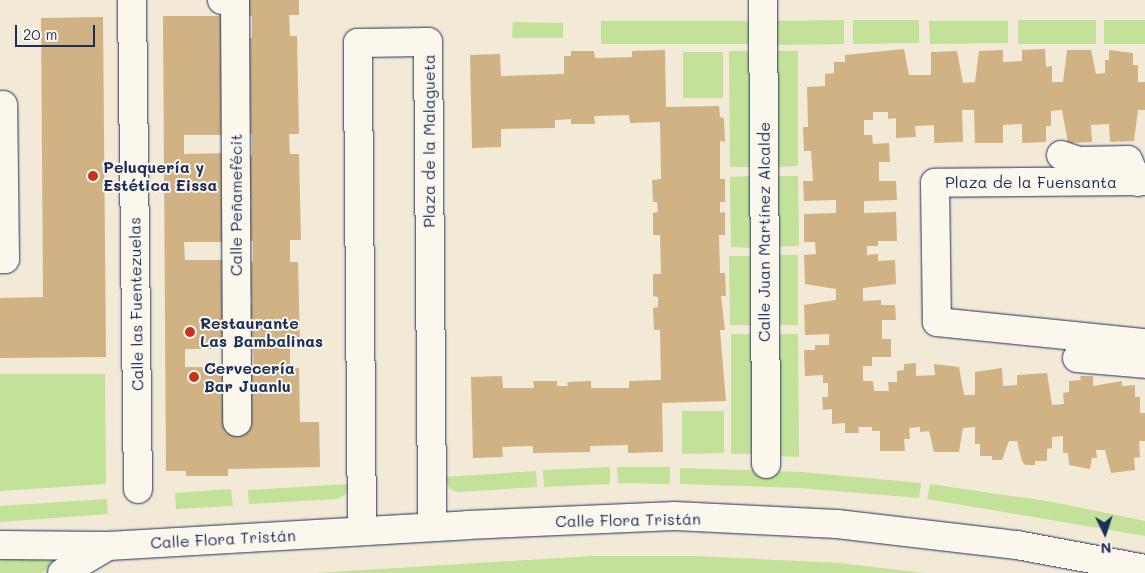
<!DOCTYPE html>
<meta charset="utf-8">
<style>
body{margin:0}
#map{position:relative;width:1145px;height:573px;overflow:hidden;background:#f2e9d7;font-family:Mali,sans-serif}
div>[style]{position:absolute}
.green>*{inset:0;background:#c3e199}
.building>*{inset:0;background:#d0b284}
.roads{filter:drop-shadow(0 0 1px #1b2f5e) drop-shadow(0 0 1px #1b2f5e)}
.minor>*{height:28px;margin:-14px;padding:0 14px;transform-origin:14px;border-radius:14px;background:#fbf7ec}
.dots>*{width:14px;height:14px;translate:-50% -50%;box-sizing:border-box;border:2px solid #fbf7ec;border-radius:50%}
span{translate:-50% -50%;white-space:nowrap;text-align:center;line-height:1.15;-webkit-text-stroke:4px #fbf7ec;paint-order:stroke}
.street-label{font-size:16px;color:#1b2f5e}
.poi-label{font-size:16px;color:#1b2f5e;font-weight:700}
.left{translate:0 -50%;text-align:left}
.north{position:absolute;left:1080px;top:508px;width:50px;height:50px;-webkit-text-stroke:4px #fbf7ec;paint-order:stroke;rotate:176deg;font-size:14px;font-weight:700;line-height:20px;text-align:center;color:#1b2f5e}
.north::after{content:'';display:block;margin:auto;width:18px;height:22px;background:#1b2f5e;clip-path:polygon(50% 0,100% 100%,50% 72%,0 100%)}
.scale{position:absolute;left:15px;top:25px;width:80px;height:22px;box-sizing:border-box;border:2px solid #1b2f5e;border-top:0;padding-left:6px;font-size:15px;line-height:18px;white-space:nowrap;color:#1b2f5e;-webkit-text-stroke:4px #fbf7ec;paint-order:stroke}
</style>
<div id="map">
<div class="green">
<i style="clip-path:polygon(844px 20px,844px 44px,774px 45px,774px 21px)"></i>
<i style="clip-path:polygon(853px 20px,919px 20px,919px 43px,853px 44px)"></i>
<i style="clip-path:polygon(1018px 20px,1096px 20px,1096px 44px,1018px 44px)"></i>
<i style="clip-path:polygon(1104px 20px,1145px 20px,1145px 44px,1104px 44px)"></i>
<i style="clip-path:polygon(601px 21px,753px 21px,753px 44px,601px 44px)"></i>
<i style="clip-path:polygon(929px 21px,1008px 21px,1008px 43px,930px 44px)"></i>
<i style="clip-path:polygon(513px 22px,563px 23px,563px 38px,512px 38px)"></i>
<i style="clip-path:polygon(729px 51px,753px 51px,754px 167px,730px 167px)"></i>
<i style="clip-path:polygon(774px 51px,798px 51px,798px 166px,775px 167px)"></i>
<i style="clip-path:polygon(683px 52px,723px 52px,723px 98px,683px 98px)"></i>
<i style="clip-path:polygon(754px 176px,754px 248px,731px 247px,730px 177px)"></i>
<i style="clip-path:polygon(774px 176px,798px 176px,799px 246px,775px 247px)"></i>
<i style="clip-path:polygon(774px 255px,798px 255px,798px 325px,775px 325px)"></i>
<i style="clip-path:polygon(729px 256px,754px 256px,755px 325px,730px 325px)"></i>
<i style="clip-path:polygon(731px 334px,755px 334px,755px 454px,731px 454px)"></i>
<i style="clip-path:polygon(775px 334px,798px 334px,799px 457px,775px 456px)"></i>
<i style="clip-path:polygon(0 374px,105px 374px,106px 484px,0 491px)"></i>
<i style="clip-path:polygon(682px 411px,724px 411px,724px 453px,682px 454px)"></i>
<i style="clip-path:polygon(610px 467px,610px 484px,544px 487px,543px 470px)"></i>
<i style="clip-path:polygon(617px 467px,670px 467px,670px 484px,618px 483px)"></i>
<i style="clip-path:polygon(680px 468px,801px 472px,921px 483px,919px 498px,800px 488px,680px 484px)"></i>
<i style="clip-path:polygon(536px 471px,537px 487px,458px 492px,450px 489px,444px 477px)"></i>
<i style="clip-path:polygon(350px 484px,346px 494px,338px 499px,249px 504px,248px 490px)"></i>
<i style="clip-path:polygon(930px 484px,1053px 502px,1145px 521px,1145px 536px,927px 499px)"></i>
<i style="clip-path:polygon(231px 489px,233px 506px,176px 509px,175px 493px)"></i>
<i style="clip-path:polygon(107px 499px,108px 514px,0 522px,0 506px)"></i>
<i style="clip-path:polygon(0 554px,60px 556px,42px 573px,0 573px)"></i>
<i style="clip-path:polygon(592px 556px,695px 556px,839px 563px,924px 573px,315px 573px)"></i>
</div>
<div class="building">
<i style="clip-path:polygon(242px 0,299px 0,299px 15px,289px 15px,290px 36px,297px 36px,299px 134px,289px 134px,290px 154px,299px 154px,301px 240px,290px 240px,290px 262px,298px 262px,300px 348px,290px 348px,290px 368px,299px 368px,300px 422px,319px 422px,320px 467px,228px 469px,228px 476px,186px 476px,186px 471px,166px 471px,163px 16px,222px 16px,228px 135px,184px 135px,184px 154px,228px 153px,228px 242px,184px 242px,185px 260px,228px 260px,228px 349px,185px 349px,185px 367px,254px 368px,253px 348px,245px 349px,244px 304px,252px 304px,251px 296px,243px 296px,242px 262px,253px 262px,253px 241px,244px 241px,243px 208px,251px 208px,251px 198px,243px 198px,242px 155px,252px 155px,252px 134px,243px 134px,242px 90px,250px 90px,250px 81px,243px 81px,241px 38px,252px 38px,252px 16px,243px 16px)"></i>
<i style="clip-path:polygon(103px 17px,106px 357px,0 358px,0 298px,43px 297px,41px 18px)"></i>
<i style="clip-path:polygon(904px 49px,909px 75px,931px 75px,931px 52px,957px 51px,963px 83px,975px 82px,979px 51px,1003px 50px,1003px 62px,1022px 61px,1022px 50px,1045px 49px,1046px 67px,1052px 66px,1052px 82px,1063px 82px,1067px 50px,1091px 50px,1096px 74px,1105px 73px,1105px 60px,1109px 60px,1109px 50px,1133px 53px,1133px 65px,1138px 65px,1138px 82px,1145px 82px,1145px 110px,1138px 110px,1134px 141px,1110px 142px,1109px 124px,1091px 125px,1092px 142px,1068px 143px,1062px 110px,1051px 111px,1051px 126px,1046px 126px,1046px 142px,1022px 143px,1022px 124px,1003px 125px,1003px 143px,975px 143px,974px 110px,962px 110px,963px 142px,934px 143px,934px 125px,915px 126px,916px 137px,896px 138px,896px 118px,888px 119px,888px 112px,873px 112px,873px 120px,864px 120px,864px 135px,872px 135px,873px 144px,889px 143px,890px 162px,879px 162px,879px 181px,896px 181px,897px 200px,864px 201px,864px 213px,896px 212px,897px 241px,878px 241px,878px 246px,867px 246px,867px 255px,878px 254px,878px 261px,895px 260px,896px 284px,863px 288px,863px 301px,881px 300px,881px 305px,895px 305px,896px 320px,882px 320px,882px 339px,891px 339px,891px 357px,872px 357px,872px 366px,863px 366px,863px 381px,873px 381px,874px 391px,889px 391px,888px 382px,897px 382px,897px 371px,904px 370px,904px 364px,916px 363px,916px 376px,935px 375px,934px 364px,959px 367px,964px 395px,975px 395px,975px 372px,1002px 368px,1003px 386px,1017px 385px,1017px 375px,1047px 373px,1052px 405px,1064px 404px,1063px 393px,1069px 392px,1069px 381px,1081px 380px,1080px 376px,1093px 376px,1093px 386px,1122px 381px,1122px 386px,1135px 385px,1135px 397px,1140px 397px,1140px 413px,1145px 413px,1145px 441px,1139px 441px,1140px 457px,1134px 458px,1135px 470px,1111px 473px,1105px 450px,1096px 450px,1097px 458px,1092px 458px,1090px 469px,1069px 465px,1068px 453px,1063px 453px,1063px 436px,1052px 437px,1052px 448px,1047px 449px,1047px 461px,1035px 461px,1035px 465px,1025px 465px,1022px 461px,1017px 441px,1009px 441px,1002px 460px,992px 460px,992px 456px,980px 456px,980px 444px,975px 444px,975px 427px,963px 428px,959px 452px,934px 452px,929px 431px,920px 432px,920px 427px,909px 428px,910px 439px,904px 439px,905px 451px,880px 451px,880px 431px,872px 431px,872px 427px,858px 427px,859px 433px,845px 433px,845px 423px,832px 424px,832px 409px,823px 410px,822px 397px,828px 397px,828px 383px,823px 383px,823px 375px,805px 376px,804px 350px,815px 350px,815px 345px,829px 345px,829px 334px,805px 335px,804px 305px,836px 300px,836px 289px,805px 284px,804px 255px,816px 254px,815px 242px,804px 242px,804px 214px,836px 213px,836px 200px,804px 201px,803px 181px,813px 181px,811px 151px,804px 151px,803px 127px,808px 127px,807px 87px,825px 86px,825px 74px,834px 73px,834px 62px,845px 62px,845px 55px)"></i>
<i style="clip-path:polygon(665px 50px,666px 107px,719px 106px,720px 117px,724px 118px,725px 142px,720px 141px,720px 179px,725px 179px,725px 202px,720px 202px,720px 213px,725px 212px,725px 235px,719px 235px,720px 273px,725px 273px,726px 296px,721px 296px,725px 330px,720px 330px,726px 401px,662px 403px,663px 452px,628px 453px,628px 445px,590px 446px,590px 452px,533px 453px,533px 446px,502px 447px,503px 457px,473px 458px,471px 377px,502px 376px,503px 388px,534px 388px,533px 381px,557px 381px,557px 386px,568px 386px,567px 382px,591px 381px,591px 388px,629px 388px,629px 381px,661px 380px,660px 330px,654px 330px,653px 308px,658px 307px,658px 297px,653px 296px,653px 274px,661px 274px,660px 235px,653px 235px,653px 213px,658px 212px,657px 202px,653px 202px,652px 180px,661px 179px,660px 122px,630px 123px,629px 115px,594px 116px,595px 124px,571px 124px,571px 119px,555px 120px,555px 128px,501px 129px,501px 147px,472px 148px,470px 55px,500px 54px,501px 76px,564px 74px,564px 56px,571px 56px,571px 51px,594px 51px,595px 58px,632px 57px,632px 51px)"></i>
</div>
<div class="roads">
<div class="minor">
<i style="left:132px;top:0;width:489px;rotate:89.3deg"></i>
<i style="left:222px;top:0;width:13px"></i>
<i style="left:235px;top:0;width:422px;rotate:89.7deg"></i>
<i style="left:763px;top:0;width:464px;rotate:89.6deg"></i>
<i style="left:1061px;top:155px;width:18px;rotate:19deg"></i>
<i style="left:1078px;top:161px;width:50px;rotate:-1.1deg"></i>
<i style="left:1128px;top:160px;width:24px;rotate:66deg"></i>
<i style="left:1145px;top:181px;width:210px;rotate:179.5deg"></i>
<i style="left:935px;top:183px;width:139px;rotate:89.2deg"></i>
<i style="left:937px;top:322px;width:209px;rotate:5.8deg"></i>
<i style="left:0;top:259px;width:5px"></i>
<i style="left:5px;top:259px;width:154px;rotate:-90.7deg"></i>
<i style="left:1077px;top:358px;width:68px;rotate:5deg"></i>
<i style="left:362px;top:531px;width:488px;rotate:-90.5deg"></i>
<i style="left:358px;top:43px;width:70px;rotate:-0.8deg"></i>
<i style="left:428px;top:42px;width:485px;rotate:89.5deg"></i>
<i style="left:0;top:545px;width:108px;rotate:0.5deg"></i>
<i style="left:108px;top:546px;width:360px;rotate:-3.3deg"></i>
<i style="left:467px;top:525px;width:208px;rotate:-2.5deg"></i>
<i style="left:675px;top:516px;width:162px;rotate:2.8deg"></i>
<i style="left:837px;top:524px;width:181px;rotate:6.7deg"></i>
<i style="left:1017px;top:545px;width:130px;rotate:10.6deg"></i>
<i style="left:62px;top:573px;width:53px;rotate:-30.4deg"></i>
</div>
</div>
<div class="dots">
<i style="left:93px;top:176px;background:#c8321e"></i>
<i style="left:190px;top:332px;background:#c8321e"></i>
<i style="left:194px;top:377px;background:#c8321e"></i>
</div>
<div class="street-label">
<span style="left:429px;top:141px;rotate:-90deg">Plaza de la Malagueta</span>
<span style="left:1031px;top:182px">Plaza de la Fuensanta</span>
<span style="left:236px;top:205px;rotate:-90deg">Calle Peñamefécit</span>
<span style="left:764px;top:232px;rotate:-90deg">Calle Juan Martínez Alcalde</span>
<span style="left:136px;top:304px;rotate:-91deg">Calle las Fuentezuelas</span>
<span style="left:628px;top:520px;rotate:-1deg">Calle Flora Tristán</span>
<span style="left:223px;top:539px;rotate:-3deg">Calle Flora Tristán</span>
</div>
<div class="poi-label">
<span class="left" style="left:103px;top:176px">Peluquería y<br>Estética Eissa</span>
<span class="left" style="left:200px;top:332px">Restaurante<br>Las Bambalinas</span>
<span class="left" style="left:204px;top:377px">Cervecería<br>Bar Juanlu</span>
</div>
<div class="north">N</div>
<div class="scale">20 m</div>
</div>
